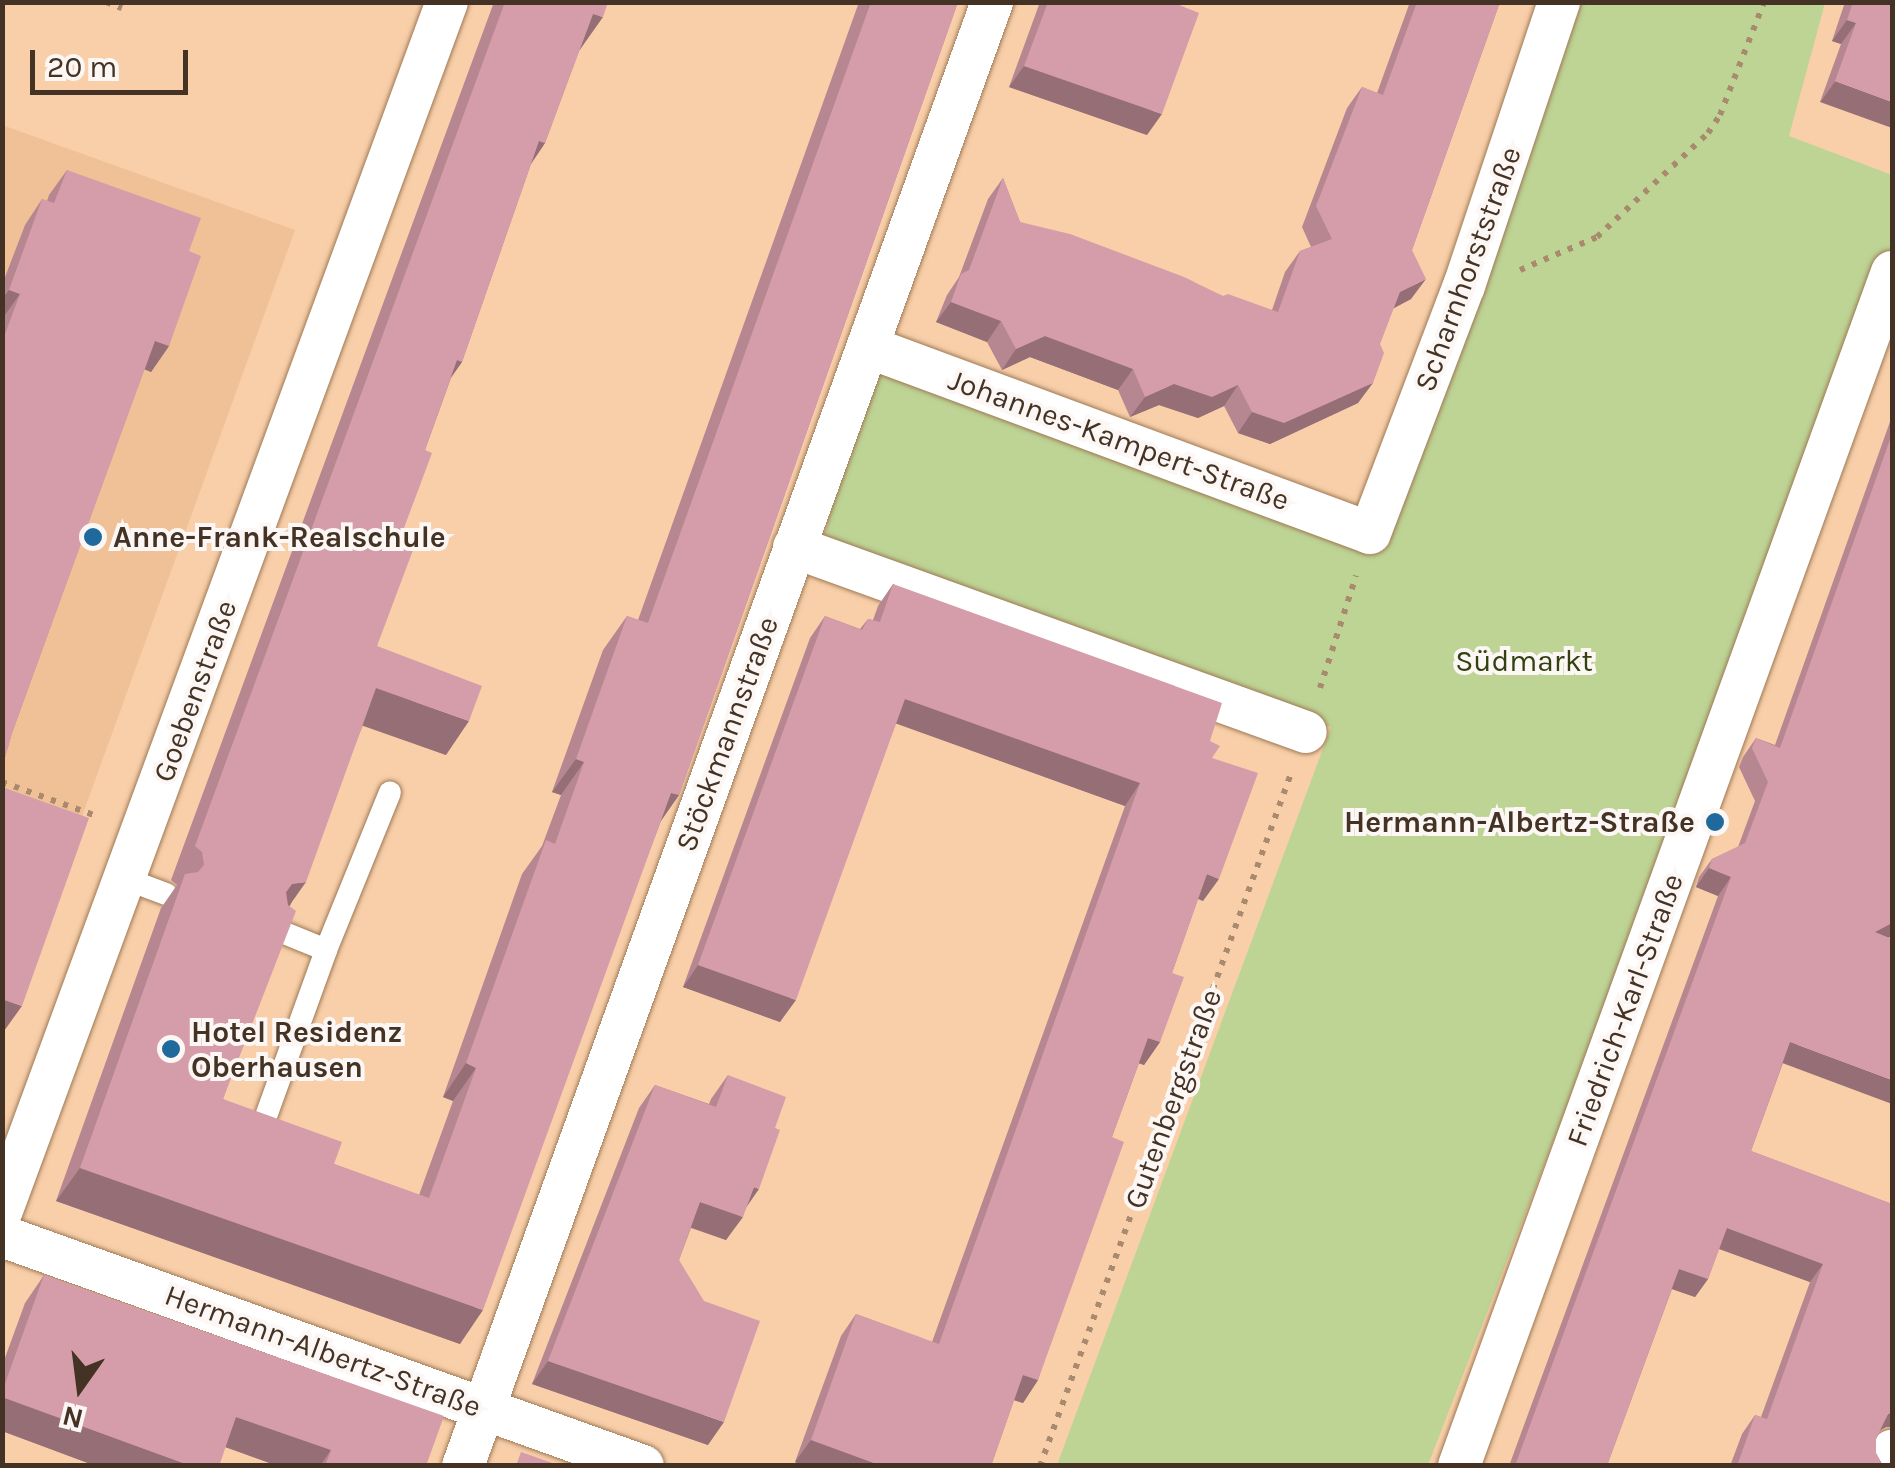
<!DOCTYPE html>
<meta charset="utf-8">
<style>
body{margin:0}
#map{position:relative;width:1895px;height:1468px;overflow:hidden;background:#f8cfa9;font-family:Karla,sans-serif}
div>[style]{position:absolute}
.built>*{inset:0;background:#f0c196}
.green>*{inset:0;background:#bdd495}
.path>*{height:6px;margin-top:-3px;transform-origin:0;background:repeating-linear-gradient(90deg,#a98a6f 0 5px,transparent 0 13px)}
.roads{filter:drop-shadow(0 0 2px #9e7955) drop-shadow(0 0 2px #9e7955)}
.service>*{height:22px;margin:-11px;padding:0 11px;transform-origin:11px;border-radius:11px;background:#fff}
.minor>*{height:42px;margin:-21px;padding:0 21px;transform-origin:21px;border-radius:21px;background:#fff}
.wall>*{inset:0;background:#b78791}
.shaded-wall>*{inset:0;background:#956e76}
.building>*{inset:0;background:#d59da9}
.dots>*{width:28px;height:28px;translate:-50% -50%;box-sizing:border-box;border:5px solid #fcf7f4;border-radius:50%}
span{translate:-50% -50%;white-space:nowrap;text-align:center;line-height:1.15;-webkit-text-stroke:8px #fcf7f4;paint-order:stroke}
.street-label{font-size:30px;color:#443324}
.poi-label{font-size:30px;color:#443324;font-weight:700}
.left{translate:0 -50%;text-align:left}
.right{translate:-100% -50%;text-align:right}
.park-label{font-size:30px;color:#334112}
.frame{position:absolute;inset:0;border:5px solid #443324;pointer-events:none}
.north{position:absolute;left:30px;top:1338px;width:100px;height:100px;-webkit-text-stroke:8px #fcf7f4;paint-order:stroke;rotate:194deg;font-size:28px;font-weight:700;line-height:40px;text-align:center;color:#443324}
.north::after{content:'';display:block;margin:auto;width:35px;height:45px;background:#443324;clip-path:polygon(50% 0,100% 100%,50% 72%,0 100%)}
.scale{position:absolute;left:30px;top:50px;width:158px;height:45px;box-sizing:border-box;border:5px solid #443324;border-top:0;padding-left:12px;font-size:30px;line-height:35px;white-space:nowrap;color:#443324;-webkit-text-stroke:8px #fcf7f4;paint-order:stroke}
</style>
<div id="map">
<div class="built">
<i style="clip-path:polygon(2px 125px,295px 230px,4px 1031px,2px 1031px)"></i>
</div>
<div class="green">
<i style="clip-path:polygon(1559px 3px,1825px 3px,1789px 136px,1892px 175px,1892px 266px,1428px 1465px,1057px 1465px,1331px 727px,821px 553px,868px 347px,1370px 532px)"></i>
</div>
<div class="path">
<i style="left:106px;top:2px;width:17px;rotate:21deg"></i>
<i style="left:1520px;top:270px;width:84px;rotate:-23.2deg"></i>
<i style="left:1597px;top:237px;width:152px;rotate:-43.1deg"></i>
<i style="left:1708px;top:133px;width:22px;rotate:-56deg"></i>
<i style="left:1720px;top:115px;width:121px;rotate:-68.7deg"></i>
<i style="left:1320px;top:688px;width:118px;rotate:-72.2deg"></i>
<i style="left:2px;top:782px;width:103px;rotate:19.8deg"></i>
<i style="left:1040px;top:1466px;width:734px;rotate:-70.08deg"></i>
</div>
<div class="roads">
<div class="service">
<i style="left:126px;top:879px;width:43px;rotate:20.6deg"></i>
<i style="left:277px;top:930px;width:53px;rotate:22.2deg"></i>
<i style="left:326px;top:950px;width:170px;rotate:-67.9deg"></i>
<i style="left:261px;top:1130px;width:191px;rotate:-70.1deg"></i>
</div>
<div class="minor">
<i style="left:868px;top:347px;width:535px;rotate:20.33deg"></i>
<i style="left:1370px;top:533px;width:264px;rotate:-69.2deg"></i>
<i style="left:1464px;top:286px;width:299px;rotate:-71.5deg"></i>
<i style="left:794px;top:547px;width:544px;rotate:19.87deg"></i>
<i style="left:2px;top:1210px;width:1287px;rotate:-69.78deg"></i>
<i style="left:2px;top:1236px;width:681px;rotate:19.74deg"></i>
<i style="left:463px;top:1466px;width:1557px;rotate:-70.13deg"></i>
<i style="left:1459px;top:1466px;width:1270px;rotate:-70.07deg"></i>
<i style="left:1887px;top:1466px;width:16px;rotate:-72deg"></i>
</div>
</div>
<div class="wall">
<i style="clip-path:polygon(494px 2px,608px 2px,579px 51px,545px 143px,531px 164px,462px 362px,451px 378px,425px 450px,401px 536px,377px 646px,446px 755px,363px 725px,290px 906px,223px 1099px,334px 1164px,419px 1195px,453px 1101px,443px 1097px,522px 874px,542px 846px,561px 795px,552px 792px,603px 650px,627px 616px,638px 620px,859px 2px,958px 2px,679px 795px,661px 821px,460px 1344px,56px 1201px,161px 908px,177px 885px,171px 880px)"></i>
<i style="clip-path:polygon(1040px 2px,1172px 2px,1147px 135px,1009px 87px)"></i>
<i style="clip-path:polygon(1410px 2px,1500px 2px,1412px 250px,1411px 299px,1393px 308px,1358px 403px,1270px 444px,1238px 433px,1224px 406px,1198px 418px,1159px 405px,1130px 417px,1118px 390px,1030px 357px,1002px 370px,987px 342px,936px 322px,947px 295px,959px 277px,988px 199px,1003px 178px,1020px 222px,1223px 296px,1272px 310px,1285px 272px,1300px 251px,1311px 247px,1302px 227px,1347px 108px,1362px 87px,1377px 93px)"></i>
<i style="clip-path:polygon(1845px 2px,1892px 2px,1820px 102px,1841px 44px,1832px 41px)"></i>
<i style="clip-path:polygon(67px 170px,189px 251px,169px 346px,151px 372px,144px 369px,12px 733px,2px 768px,2px 285px,25px 225px,42px 199px,47px 201px,49px 195px)"></i>
<i style="clip-path:polygon(1892px 416px,1892px 936px,1889px 937px,1783px 1063px,1751px 1151px,1892px 1204px,1886px 1427px,1881px 1430px,1876px 1439px,1876px 1453px,1882px 1464px,1886px 1466px,1730px 1466px,1742px 1434px,1755px 1415px,1761px 1417px,1810px 1282px,1719px 1249px,1708px 1279px,1695px 1297px,1672px 1289px,1608px 1463px,1613px 1466px,1509px 1466px,1718px 896px,1696px 887px,1699px 877px,1712px 859px,1738px 847px,1755px 801px,1739px 767px,1743px 757px,1756px 738px,1775px 745px)"></i>
<i style="clip-path:polygon(893px 584px,1210px 741px,1212px 758px,1203px 901px,1198px 899px,1172px 973px,1160px 1042px,1144px 1065px,1139px 1063px,1112px 1137px,1038px 1380px,1023px 1403px,1014px 1400px,991px 1466px,804px 1466px,795px 1462px,841px 1336px,856px 1314px,932px 1342px,1125px 806px,896px 723px,780px 1022px,683px 987px,810px 638px,825px 616px,860px 629px,868px 619px,873px 620px,878px 606px)"></i>
<i style="clip-path:polygon(728px 1075px,746px 1208px,726px 1240px,691px 1228px,679px 1260px,708px 1445px,532px 1384px,639px 1108px,655px 1085px,709px 1104px,711px 1099px)"></i>
<i style="clip-path:polygon(44px 1275px,426px 1466px,278px 1466px,225px 1447px,219px 1466px,96px 1466px,2px 1431px,2px 1366px,25px 1303px)"></i>
</div>
<div class="shaded-wall">
<i style="clip-path:polygon(593px 14px,603px 17px,579px 51px)"></i>
<i style="clip-path:polygon(1847px 20px,1856px 23px,1841px 44px,1832px 41px)"></i>
<i style="clip-path:polygon(1024px 66px,1162px 114px,1147px 135px,1009px 87px)"></i>
<i style="clip-path:polygon(1835px 81px,1892px 102px,1892px 128px,1820px 102px)"></i>
<i style="clip-path:polygon(539px 141px,545px 143px,522px 177px)"></i>
<i style="clip-path:polygon(1426px 279px,1411px 299px,1385px 313px,1400px 292px)"></i>
<i style="clip-path:polygon(9px 290px,20px 294px,2px 319px,2px 299px)"></i>
<i style="clip-path:polygon(951px 302px,1001px 321px,987px 342px,936px 322px)"></i>
<i style="clip-path:polygon(1045px 336px,1133px 369px,1118px 390px,1030px 357px,1002px 370px,1016px 349px)"></i>
<i style="clip-path:polygon(155px 341px,169px 346px,151px 372px,137px 366px)"></i>
<i style="clip-path:polygon(457px 360px,462px 362px,438px 395px)"></i>
<i style="clip-path:polygon(1373px 383px,1358px 403px,1270px 444px,1238px 433px,1252px 412px)"></i>
<i style="clip-path:polygon(1174px 384px,1238px 385px,1224px 406px,1198px 418px,1159px 405px,1130px 417px,1145px 397px)"></i>
<i style="clip-path:polygon(376px 688px,469px 721px,446px 755px,352px 722px)"></i>
<i style="clip-path:polygon(905px 699px,1140px 783px,1125px 806px,889px 721px)"></i>
<i style="clip-path:polygon(576px 759px,584px 762px,561px 795px,552px 792px)"></i>
<i style="clip-path:polygon(671px 793px,679px 795px,655px 829px)"></i>
<i style="clip-path:polygon(1709px 868px,1731px 877px,1718px 896px,1696px 887px)"></i>
<i style="clip-path:polygon(1207px 874px,1219px 879px,1203px 901px,1192px 896px)"></i>
<i style="clip-path:polygon(306px 882px,282px 916px,263px 925px,292px 884px)"></i>
<i style="clip-path:polygon(1892px 923px,1892px 936px,1862px 951px,1875px 932px)"></i>
<i style="clip-path:polygon(698px 965px,796px 1000px,780px 1022px,683px 987px)"></i>
<i style="clip-path:polygon(2px 999px,22px 1006px,4px 1031px,2px 1031px)"></i>
<i style="clip-path:polygon(1148px 1038px,1160px 1042px,1144px 1065px,1132px 1061px)"></i>
<i style="clip-path:polygon(1790px 1042px,1892px 1080px,1892px 1104px,1777px 1061px)"></i>
<i style="clip-path:polygon(466px 1063px,476px 1068px,453px 1101px,443px 1097px)"></i>
<i style="clip-path:polygon(80px 1168px,483px 1310px,460px 1344px,56px 1201px)"></i>
<i style="clip-path:polygon(754px 1187px,759px 1189px,743px 1212px)"></i>
<i style="clip-path:polygon(700px 1202px,743px 1217px,726px 1240px,684px 1225px)"></i>
<i style="clip-path:polygon(1727px 1228px,1823px 1264px,1810px 1282px,1714px 1247px)"></i>
<i style="clip-path:polygon(1679px 1269px,1708px 1279px,1695px 1297px,1666px 1287px)"></i>
<i style="clip-path:polygon(548px 1361px,724px 1422px,708px 1445px,532px 1384px)"></i>
<i style="clip-path:polygon(1023px 1375px,1038px 1380px,1023px 1403px,1007px 1398px)"></i>
<i style="clip-path:polygon(2px 1397px,191px 1466px,96px 1466px,2px 1431px)"></i>
<i style="clip-path:polygon(1892px 1412px,1892px 1427px,1886px 1427px,1875px 1433px,1888px 1414px)"></i>
<i style="clip-path:polygon(236px 1417px,331px 1450px,320px 1466px,278px 1466px,217px 1444px)"></i>
<i style="clip-path:polygon(811px 1440px,882px 1466px,804px 1466px,795px 1462px)"></i>
</div>
<div class="building">
<i style="clip-path:polygon(505px 2px,608px 2px,603px 17px,593px 14px,545px 143px,539px 141px,462px 362px,457px 360px,425px 450px,432px 453px,401px 536px,416px 542px,377px 646px,482px 686px,469px 721px,376px 688px,306px 882px,292px 884px,286px 892px,288px 905px,296px 911px,223px 1099px,342px 1142px,334px 1164px,429px 1198px,476px 1068px,466px 1063px,546px 840px,555px 844px,584px 762px,576px 759px,627px 616px,648px 623px,871px 2px,958px 2px,679px 795px,671px 793px,483px 1310px,80px 1168px,185px 874px,198px 872px,204px 865px,202px 852px,195px 846px)"></i>
<i style="clip-path:polygon(1048px 2px,1172px 2px,1199px 13px,1162px 114px,1024px 66px)"></i>
<i style="clip-path:polygon(1417px 2px,1500px 2px,1412px 250px,1426px 279px,1400px 292px,1380px 344px,1384px 353px,1373px 383px,1284px 423px,1252px 412px,1238px 385px,1212px 397px,1174px 384px,1145px 397px,1133px 369px,1045px 336px,1016px 349px,1001px 321px,951px 302px,961px 274px,969px 270px,1003px 178px,1020px 222px,1070px 234px,1184px 277px,1223px 296px,1228px 294px,1278px 312px,1300px 251px,1332px 239px,1316px 206px,1362px 87px,1383px 95px)"></i>
<i style="clip-path:polygon(1853px 2px,1892px 2px,1892px 102px,1835px 81px,1856px 23px,1847px 20px)"></i>
<i style="clip-path:polygon(67px 170px,201px 218px,189px 251px,201px 256px,169px 346px,155px 341px,12px 733px,2px 768px,2px 342px,20px 294px,9px 290px,42px 199px,54px 203px)"></i>
<i style="clip-path:polygon(1892px 434px,1892px 923px,1875px 932px,1892px 939px,1892px 1080px,1790px 1042px,1751px 1151px,1892px 1204px,1892px 1412px,1888px 1414px,1876px 1439px,1876px 1453px,1882px 1464px,1886px 1466px,1737px 1466px,1755px 1415px,1767px 1419px,1823px 1264px,1727px 1228px,1708px 1279px,1679px 1269px,1608px 1463px,1613px 1466px,1515px 1466px,1731px 877px,1709px 868px,1712px 859px,1745px 843px,1768px 782px,1752px 748px,1756px 738px,1780px 748px)"></i>
<i style="clip-path:polygon(893px 584px,1222px 703px,1210px 741px,1220px 746px,1212px 758px,1258px 773px,1219px 879px,1207px 874px,1172px 973px,1184px 977px,1160px 1042px,1148px 1038px,1112px 1137px,1124px 1142px,1038px 1380px,1023px 1375px,991px 1466px,882px 1466px,811px 1440px,856px 1314px,939px 1344px,1140px 783px,905px 699px,796px 1000px,698px 965px,825px 616px,862px 630px,868px 619px,880px 622px)"></i>
<i style="clip-path:polygon(2px 787px,89px 818px,22px 1006px,2px 999px)"></i>
<i style="clip-path:polygon(728px 1075px,786px 1097px,775px 1128px,780px 1130px,759px 1189px,754px 1187px,743px 1217px,700px 1202px,679px 1260px,704px 1301px,760px 1321px,724px 1422px,548px 1361px,655px 1085px,716px 1107px)"></i>
<i style="clip-path:polygon(44px 1275px,444px 1416px,426px 1466px,325px 1466px,331px 1450px,236px 1417px,219px 1466px,191px 1466px,2px 1397px,2px 1392px)"></i>
<i style="clip-path:polygon(521px 1452px,561px 1466px,516px 1466px)"></i>
</div>
<div class="dots">
<i style="left:93px;top:537px;background:#20699d"></i>
<i style="left:1715px;top:822px;background:#20699d"></i>
<i style="left:171px;top:1049px;background:#20699d"></i>
</div>
<div class="street-label">
<span style="left:1468px;top:269px;rotate:-70deg">Scharnhorststraße</span>
<span style="left:1119px;top:440px;rotate:20deg">Johannes-Kampert-Straße</span>
<span style="left:195px;top:691px;rotate:-70deg">Goebenstraße</span>
<span style="left:727px;top:734px;rotate:-70deg">Stöckmannstraße</span>
<span style="left:1625px;top:1010px;rotate:-70deg">Friedrich-Karl-Straße</span>
<span style="left:1173px;top:1099px;rotate:-70deg">Gutenbergstraße</span>
<span style="left:323px;top:1351px;rotate:20deg">Hermann-Albertz-Straße</span>
</div>
<div class="poi-label">
<span class="left" style="left:113px;top:537px">Anne-Frank-Realschule</span>
<span class="right" style="left:1695px;top:822px">Hermann-Albertz-Straße</span>
<span class="left" style="left:191px;top:1049px">Hotel Residenz<br>Oberhausen</span>
</div>
<div class="park-label">
<span style="left:1524px;top:661px">Südmarkt</span>
</div>
<div class="frame"></div>
<div class="north">N</div>
<div class="scale">20 m</div>
</div>
